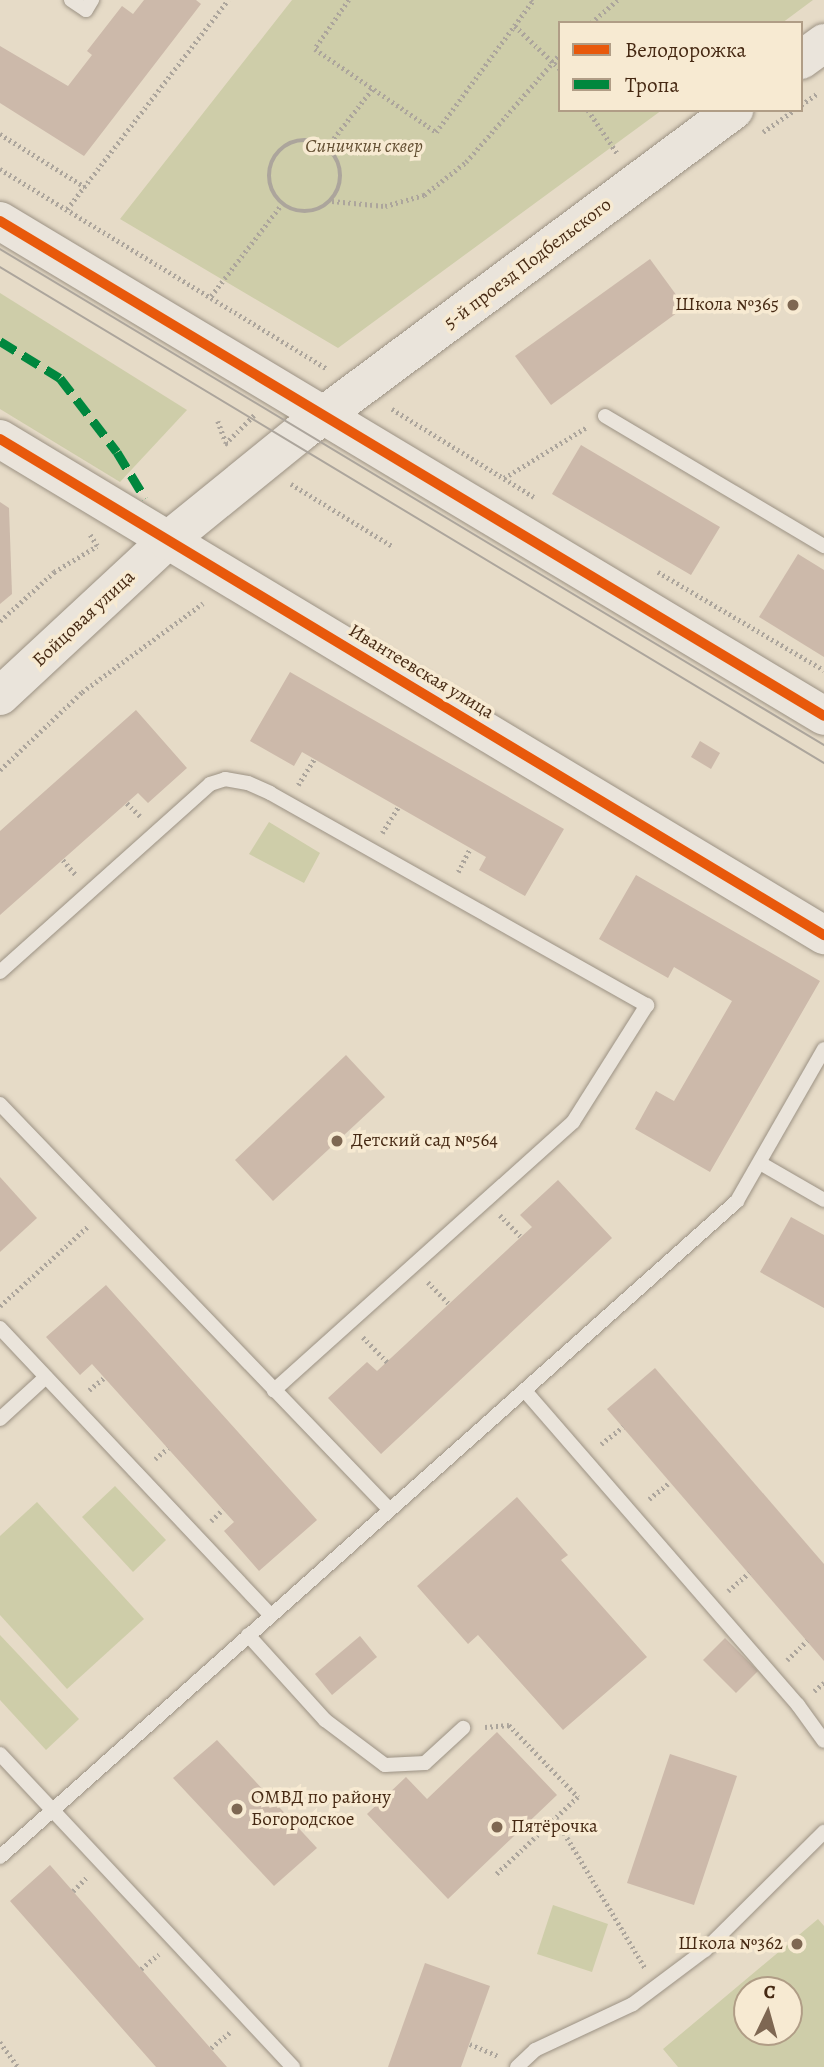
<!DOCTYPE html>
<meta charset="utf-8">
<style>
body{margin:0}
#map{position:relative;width:824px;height:2067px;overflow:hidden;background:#e6dbc7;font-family:Alegreya,serif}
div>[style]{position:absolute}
.green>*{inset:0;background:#cecda9}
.building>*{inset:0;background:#ccb9aa}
.path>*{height:4.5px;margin-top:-2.25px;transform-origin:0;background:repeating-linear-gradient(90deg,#aca59c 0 2px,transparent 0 5.5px)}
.path>.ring{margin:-2.25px;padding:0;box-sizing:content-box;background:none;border:4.5px solid #aca59c;border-radius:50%}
.roads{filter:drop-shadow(0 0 2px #9c9284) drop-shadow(0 0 2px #9c9284)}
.lane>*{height:14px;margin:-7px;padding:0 7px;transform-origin:7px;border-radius:7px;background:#eae4db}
.secondary>*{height:38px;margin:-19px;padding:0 19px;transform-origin:19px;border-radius:19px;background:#eae4db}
.tram>*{height:2px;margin:-1px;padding:0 1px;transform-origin:1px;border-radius:1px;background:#aca59c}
.quiet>*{height:9px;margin-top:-4.5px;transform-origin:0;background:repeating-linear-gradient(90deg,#00873e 0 18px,transparent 0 27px)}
.cycleway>*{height:10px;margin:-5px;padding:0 5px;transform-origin:5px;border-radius:5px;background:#e8590c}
.dots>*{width:19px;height:19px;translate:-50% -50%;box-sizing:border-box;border:4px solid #f7ead2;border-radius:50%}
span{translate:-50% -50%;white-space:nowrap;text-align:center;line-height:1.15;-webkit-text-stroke:7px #f7ead2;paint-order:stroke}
.park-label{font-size:19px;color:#634f32;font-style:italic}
.street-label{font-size:19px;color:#462913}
.poi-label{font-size:19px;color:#462913}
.right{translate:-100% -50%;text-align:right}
.left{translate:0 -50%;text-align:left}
.legend{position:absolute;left:558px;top:21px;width:245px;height:91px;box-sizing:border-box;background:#f7ead2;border:2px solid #b09d86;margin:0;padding:9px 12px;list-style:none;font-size:21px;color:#462913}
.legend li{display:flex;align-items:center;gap:14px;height:35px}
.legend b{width:35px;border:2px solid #b09d86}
.north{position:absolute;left:733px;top:1976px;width:70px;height:70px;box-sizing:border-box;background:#f7ead2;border:2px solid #b09d86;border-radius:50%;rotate:5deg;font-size:19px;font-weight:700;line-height:28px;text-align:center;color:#462913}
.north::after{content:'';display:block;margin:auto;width:24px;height:32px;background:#7e6752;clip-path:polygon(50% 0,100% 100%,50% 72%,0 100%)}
</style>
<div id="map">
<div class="green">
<i style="clip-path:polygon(292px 0,813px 0,782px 23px,560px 23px,560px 110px,662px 110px,338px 348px,120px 219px)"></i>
<i style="clip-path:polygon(0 293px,187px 410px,120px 482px,0 409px)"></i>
<i style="clip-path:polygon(269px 822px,320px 853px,304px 883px,249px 854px)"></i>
<i style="clip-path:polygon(115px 1486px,166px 1540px,133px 1572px,82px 1517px)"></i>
<i style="clip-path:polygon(37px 1502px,144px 1619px,67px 1689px,0 1615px,0 1536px)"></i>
<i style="clip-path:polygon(0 1635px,79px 1719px,46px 1750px,0 1700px)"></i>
<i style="clip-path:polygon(553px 1905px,608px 1924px,592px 1972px,537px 1954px)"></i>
<i style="clip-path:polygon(evenodd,818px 1919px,824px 1926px,824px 2067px,678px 2067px,663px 2049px,818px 1919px,747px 1990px,789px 1990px,789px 2032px,747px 2032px,747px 1990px)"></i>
</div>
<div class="building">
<i style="clip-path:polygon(144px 0,196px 0,201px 4px,84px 156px,0 103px,0 46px,68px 86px,92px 55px,87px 51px,122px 6px,133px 14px)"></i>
<i style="clip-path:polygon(650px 259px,685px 307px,551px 405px,515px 356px)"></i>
<i style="clip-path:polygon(581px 445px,720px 527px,691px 575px,552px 494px)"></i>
<i style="clip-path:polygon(0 502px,9px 508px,12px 594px,0 604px)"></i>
<i style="clip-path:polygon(798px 554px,824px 570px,824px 657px,759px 617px)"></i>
<i style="clip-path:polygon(290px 672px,564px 829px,525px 896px,479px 870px,486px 857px,302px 752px,294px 766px,250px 741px)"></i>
<i style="clip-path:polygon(136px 710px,187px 768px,148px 803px,138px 793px,0 915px,0 831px)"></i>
<i style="clip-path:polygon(700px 741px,720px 753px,711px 769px,691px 757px)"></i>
<i style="clip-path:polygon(636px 875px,820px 981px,710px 1172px,635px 1129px,656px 1091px,674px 1101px,732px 1001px,674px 967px,668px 978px,599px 939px)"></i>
<i style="clip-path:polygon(346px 1055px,385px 1097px,273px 1201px,235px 1160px)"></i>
<i style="clip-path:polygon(0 1177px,37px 1218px,0 1252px)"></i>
<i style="clip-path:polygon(558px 1180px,612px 1238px,381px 1454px,328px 1398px,367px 1362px,377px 1371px,521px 1237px,532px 1227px,520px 1215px)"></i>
<i style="clip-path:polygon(791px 1217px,824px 1235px,824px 1308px,760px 1272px)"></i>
<i style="clip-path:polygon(106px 1285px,317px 1520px,259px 1571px,224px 1531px,234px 1522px,92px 1364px,80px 1375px,46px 1337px)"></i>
<i style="clip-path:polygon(655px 1368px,824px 1564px,824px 1661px,607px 1409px)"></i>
<i style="clip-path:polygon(517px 1497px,568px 1555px,561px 1560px,647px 1657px,563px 1730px,478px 1635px,468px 1644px,417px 1586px)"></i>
<i style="clip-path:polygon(360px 1636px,377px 1657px,332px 1695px,315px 1674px)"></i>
<i style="clip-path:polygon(725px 1638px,758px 1671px,736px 1693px,703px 1660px)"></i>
<i style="clip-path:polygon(497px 1732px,557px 1795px,448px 1899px,367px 1814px,406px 1777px,427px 1799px)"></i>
<i style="clip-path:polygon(217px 1740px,317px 1848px,274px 1886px,173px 1778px)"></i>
<i style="clip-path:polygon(670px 1754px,737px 1776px,694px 1905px,627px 1883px)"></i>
<i style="clip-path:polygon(50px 1865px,141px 1969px,227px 2067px,156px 2067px,10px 1901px)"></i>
<i style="clip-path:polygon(425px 1963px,490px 1986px,461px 2067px,388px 2067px)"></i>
</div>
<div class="path">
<i style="left:349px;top:0;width:60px;rotate:124.8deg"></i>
<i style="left:315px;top:49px;width:147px;rotate:34.4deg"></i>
<i style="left:436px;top:132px;width:162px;rotate:-53.6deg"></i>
<i style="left:532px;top:2px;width:3px;rotate:-135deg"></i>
<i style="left:591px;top:23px;width:35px;rotate:-41deg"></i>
<i style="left:515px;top:26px;width:62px;rotate:43.7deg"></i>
<i style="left:801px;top:105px;width:21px;rotate:-35deg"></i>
<i style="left:588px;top:110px;width:52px;rotate:56deg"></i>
<i style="left:763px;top:132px;width:38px;rotate:-35deg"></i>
<i style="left:0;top:134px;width:100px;rotate:31.9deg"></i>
<i class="ring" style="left:269px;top:140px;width:67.5px;height:67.5px"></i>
<i style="left:327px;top:147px;width:75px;rotate:-52.1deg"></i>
<i style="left:0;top:169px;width:384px;rotate:31.4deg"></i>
<i style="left:332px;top:201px;width:53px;rotate:5.4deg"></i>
<i style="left:385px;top:206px;width:41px;rotate:-15.8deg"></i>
<i style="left:424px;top:195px;width:53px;rotate:-38.2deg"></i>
<i style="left:466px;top:162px;width:143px;rotate:-49deg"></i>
<i style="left:67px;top:209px;width:264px;rotate:-52.4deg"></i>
<i style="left:211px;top:296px;width:115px;rotate:-52.4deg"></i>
<i style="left:392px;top:409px;width:167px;rotate:31.8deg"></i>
<i style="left:218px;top:421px;width:23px;rotate:70deg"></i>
<i style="left:226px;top:443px;width:5px;rotate:22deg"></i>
<i style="left:225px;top:444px;width:41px;rotate:-45deg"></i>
<i style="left:504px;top:478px;width:97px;rotate:-31.6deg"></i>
<i style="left:291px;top:484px;width:119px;rotate:31.5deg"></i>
<i style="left:658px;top:572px;width:193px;rotate:30.6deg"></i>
<i style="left:0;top:621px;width:73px;rotate:-42.2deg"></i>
<i style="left:54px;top:572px;width:50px;rotate:-31.2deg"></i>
<i style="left:97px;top:546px;width:13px;rotate:-122deg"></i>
<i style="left:0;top:770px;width:113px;rotate:-43.6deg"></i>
<i style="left:82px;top:692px;width:150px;rotate:-36.3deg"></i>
<i style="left:298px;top:785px;width:31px;rotate:-58deg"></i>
<i style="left:127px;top:803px;width:20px;rotate:45deg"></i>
<i style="left:382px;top:833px;width:31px;rotate:-58deg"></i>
<i style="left:63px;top:860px;width:20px;rotate:49deg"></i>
<i style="left:458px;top:872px;width:27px;rotate:-63deg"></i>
<i style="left:500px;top:1215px;width:30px;rotate:46deg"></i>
<i style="left:428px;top:1282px;width:30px;rotate:46deg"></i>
<i style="left:0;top:1306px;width:118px;rotate:-42.2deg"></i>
<i style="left:363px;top:1337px;width:35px;rotate:46deg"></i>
<i style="left:89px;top:1390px;width:19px;rotate:-39deg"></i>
<i style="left:601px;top:1444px;width:28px;rotate:-38deg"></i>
<i style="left:155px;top:1459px;width:17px;rotate:-40deg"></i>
<i style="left:649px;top:1499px;width:27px;rotate:-39deg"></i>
<i style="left:211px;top:1521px;width:17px;rotate:-45deg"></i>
<i style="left:728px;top:1591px;width:28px;rotate:-41deg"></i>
<i style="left:787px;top:1660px;width:28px;rotate:-44deg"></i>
<i style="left:814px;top:1691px;width:13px;rotate:-39deg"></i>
<i style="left:485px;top:1727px;width:24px;rotate:-5deg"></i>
<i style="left:509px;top:1725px;width:100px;rotate:46.2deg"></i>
<i style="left:578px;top:1797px;width:112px;rotate:136.5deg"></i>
<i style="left:556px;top:1819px;width:174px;rotate:59.1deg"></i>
<i style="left:73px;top:1891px;width:20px;rotate:-45deg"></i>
<i style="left:141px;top:1969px;width:23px;rotate:-40deg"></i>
<i style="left:0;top:2042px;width:31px;rotate:54deg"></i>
<i style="left:470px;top:2044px;width:30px;rotate:23deg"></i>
<i style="left:211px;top:2048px;width:26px;rotate:-40deg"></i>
</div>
<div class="roads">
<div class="lane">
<i style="left:71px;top:0;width:18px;rotate:34deg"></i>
<i style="left:86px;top:10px;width:12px;rotate:-59deg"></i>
<i style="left:605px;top:416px;width:255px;rotate:30.7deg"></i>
<i style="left:0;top:972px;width:282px;rotate:-41.8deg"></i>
<i style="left:210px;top:784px;width:16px;rotate:-18deg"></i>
<i style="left:225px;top:779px;width:23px;rotate:10deg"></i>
<i style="left:248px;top:783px;width:24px;rotate:24deg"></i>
<i style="left:270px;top:793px;width:433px;rotate:29.4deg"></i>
<i style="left:647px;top:1005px;width:138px;rotate:122.3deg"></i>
<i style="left:573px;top:1122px;width:402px;rotate:138.1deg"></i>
<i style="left:0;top:1104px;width:562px;rotate:46.15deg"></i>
<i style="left:760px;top:1163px;width:74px;rotate:30deg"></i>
<i style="left:0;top:1328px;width:394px;rotate:46.7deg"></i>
<i style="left:525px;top:1391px;width:416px;rotate:49deg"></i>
<i style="left:798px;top:1705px;width:44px;rotate:54.2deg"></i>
<i style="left:0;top:1419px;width:62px;rotate:-42.4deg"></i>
<i style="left:248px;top:1635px;width:115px;rotate:47.8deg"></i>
<i style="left:325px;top:1720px;width:75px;rotate:36.9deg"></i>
<i style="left:385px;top:1765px;width:40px;rotate:-2.9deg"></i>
<i style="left:425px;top:1763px;width:52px;rotate:-42.6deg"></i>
<i style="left:0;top:1754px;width:429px;rotate:46.9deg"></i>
<i style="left:0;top:1857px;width:987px;rotate:-41.67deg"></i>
<i style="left:737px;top:1201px;width:175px;rotate:-60.2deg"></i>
<i style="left:517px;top:2067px;width:25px;rotate:-43deg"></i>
<i style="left:535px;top:2050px;width:108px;rotate:-25.1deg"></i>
<i style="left:633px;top:2004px;width:90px;rotate:-36.9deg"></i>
<i style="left:705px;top:1950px;width:168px;rotate:-44.8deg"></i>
</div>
<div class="secondary">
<i style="left:801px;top:60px;width:29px;rotate:-36deg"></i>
<i style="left:0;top:221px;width:961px;rotate:30.99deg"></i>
<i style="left:0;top:439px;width:962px;rotate:31.05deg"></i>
<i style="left:0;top:696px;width:228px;rotate:-42.9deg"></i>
<i style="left:167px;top:541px;width:173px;rotate:-39.1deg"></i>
<i style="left:301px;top:432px;width:540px;rotate:-36.64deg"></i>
</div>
</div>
<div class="tram">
<i style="left:0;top:249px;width:962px;rotate:31.05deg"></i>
<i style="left:0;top:267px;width:962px;rotate:31.05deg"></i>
</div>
<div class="quiet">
<i style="left:0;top:341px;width:70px;rotate:31.7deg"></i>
<i style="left:60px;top:378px;width:93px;rotate:52.4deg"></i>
<i style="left:117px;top:452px;width:54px;rotate:58.7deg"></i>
</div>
<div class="cycleway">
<i style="left:0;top:221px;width:961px;rotate:30.99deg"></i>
<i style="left:0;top:439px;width:962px;rotate:31.05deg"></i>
</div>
<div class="dots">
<i style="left:793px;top:305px;background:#7e6752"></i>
<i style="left:337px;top:1141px;background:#7e6752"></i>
<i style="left:237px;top:1809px;background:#7e6752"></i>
<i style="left:497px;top:1827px;background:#7e6752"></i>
<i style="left:797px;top:1944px;background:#7e6752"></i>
</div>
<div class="park-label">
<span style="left:364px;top:147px">Синичкин сквер</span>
</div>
<div class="street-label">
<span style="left:528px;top:264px;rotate:-37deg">5-й проезд Подбельского</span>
<span style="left:84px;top:619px;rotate:-43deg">Бойцовая улица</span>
<span style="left:421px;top:672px;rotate:31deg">Ивантеевская улица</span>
</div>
<div class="poi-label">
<span class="right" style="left:779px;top:305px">Школа №365</span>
<span class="left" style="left:351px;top:1141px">Детский сад №564</span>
<span class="left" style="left:251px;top:1809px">ОМВД по району<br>Богородское</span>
<span class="left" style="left:511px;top:1827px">Пятёрочка</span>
<span class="right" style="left:783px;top:1944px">Школа №362</span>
</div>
<ul class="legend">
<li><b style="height:9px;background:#e8590c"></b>Велодорожка</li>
<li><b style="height:9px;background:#00873e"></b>Тропа</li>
</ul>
<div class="north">С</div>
</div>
